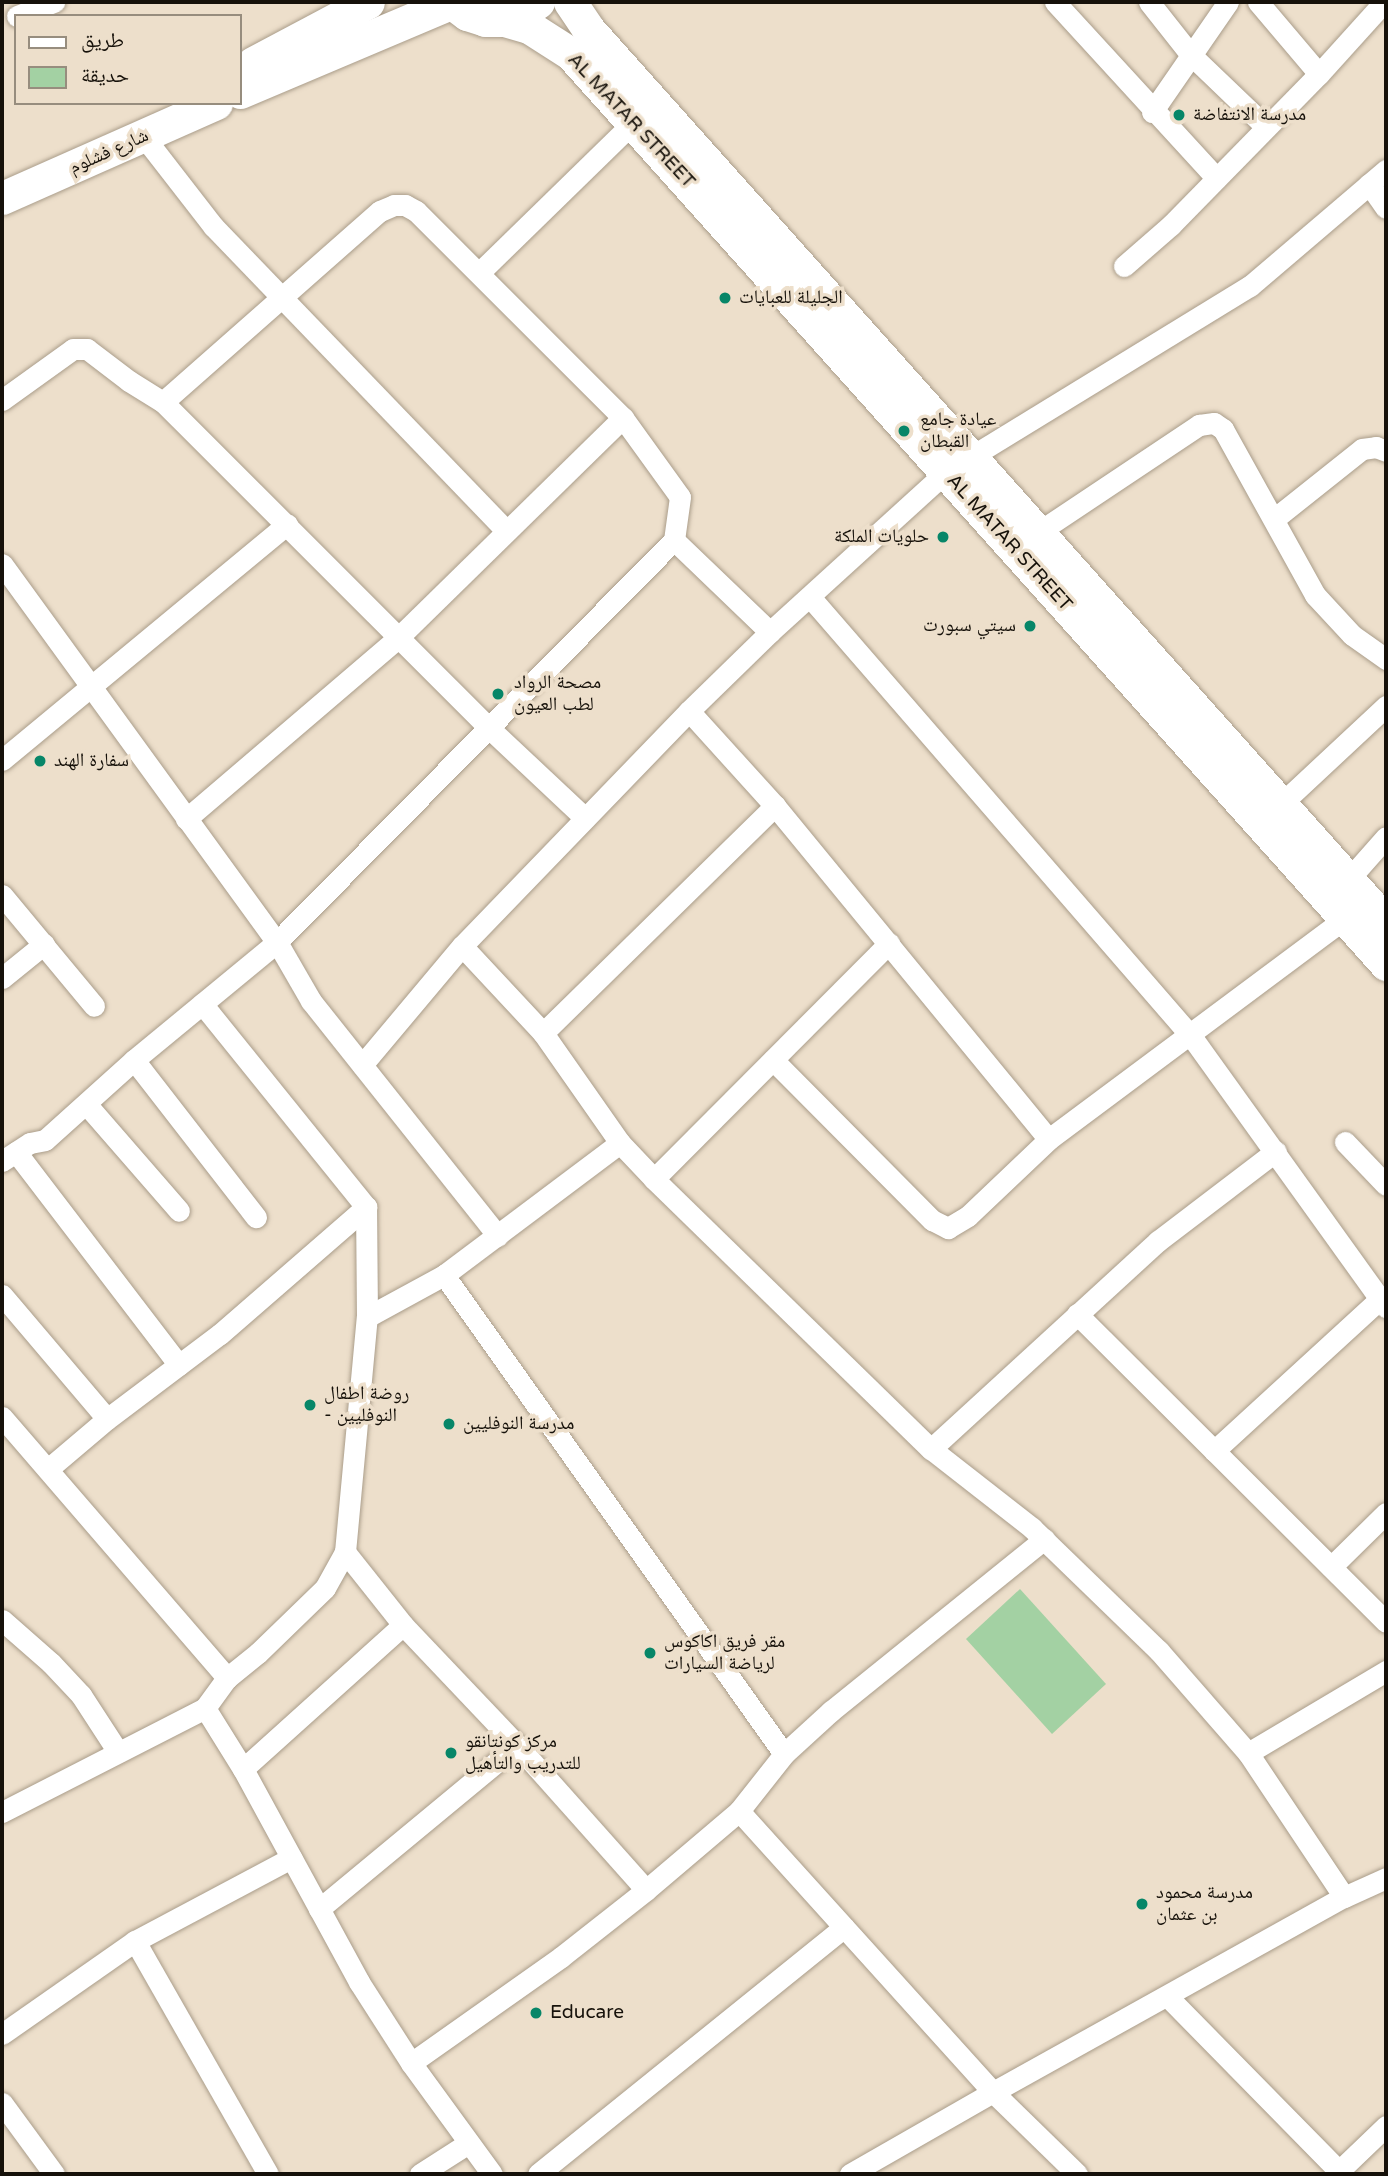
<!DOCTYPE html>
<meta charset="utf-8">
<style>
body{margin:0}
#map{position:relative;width:1388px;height:2176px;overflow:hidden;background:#eddfcb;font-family:"Varela Round","Noto Naskh Arabic",sans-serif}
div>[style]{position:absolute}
.green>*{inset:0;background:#a3d1a3}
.roads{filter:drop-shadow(0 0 2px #aa9d8a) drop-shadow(0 0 2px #aa9d8a)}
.street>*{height:21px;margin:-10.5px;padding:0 10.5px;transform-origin:10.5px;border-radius:10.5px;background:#fff}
.primary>*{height:33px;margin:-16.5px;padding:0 16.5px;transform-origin:16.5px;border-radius:16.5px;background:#fff}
.dots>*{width:19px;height:19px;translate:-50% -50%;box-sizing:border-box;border:4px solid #eddfcb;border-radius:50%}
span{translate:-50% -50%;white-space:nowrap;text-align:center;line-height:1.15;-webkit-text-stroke:7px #eddfcb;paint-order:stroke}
.poi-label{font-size:19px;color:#16110a}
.left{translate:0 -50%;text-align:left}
.right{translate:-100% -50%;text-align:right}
.street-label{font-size:19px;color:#16110a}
.frame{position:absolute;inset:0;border:4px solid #16110a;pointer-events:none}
.legend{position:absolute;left:14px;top:14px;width:228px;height:91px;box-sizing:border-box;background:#eddfcb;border:2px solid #978d7e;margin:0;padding:9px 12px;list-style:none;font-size:21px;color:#16110a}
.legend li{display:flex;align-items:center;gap:14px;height:35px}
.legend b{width:35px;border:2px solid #978d7e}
</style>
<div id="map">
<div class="green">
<i style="clip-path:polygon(1020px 1589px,1106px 1684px,1052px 1734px,966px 1639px)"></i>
</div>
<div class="roads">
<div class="street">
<i style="left:1055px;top:2px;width:239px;rotate:47.5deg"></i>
<i style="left:1149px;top:2px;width:66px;rotate:51.7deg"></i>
<i style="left:1190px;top:54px;width:105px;rotate:43.8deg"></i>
<i style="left:1258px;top:2px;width:94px;rotate:49.7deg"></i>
<i style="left:17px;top:16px;width:40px;rotate:-21deg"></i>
<i style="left:1152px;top:112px;width:134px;rotate:-55.4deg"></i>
<i style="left:144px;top:137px;width:113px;rotate:52.2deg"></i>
<i style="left:213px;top:226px;width:422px;rotate:46.1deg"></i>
<i style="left:1369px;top:184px;width:29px;rotate:55deg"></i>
<i style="left:1124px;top:266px;width:62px;rotate:-41.1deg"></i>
<i style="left:1171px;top:225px;width:211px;rotate:-45.6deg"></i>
<i style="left:1319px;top:74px;width:97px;rotate:-47.9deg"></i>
<i style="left:479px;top:273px;width:216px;rotate:-44.3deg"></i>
<i style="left:2px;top:400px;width:87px;rotate:-35.7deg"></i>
<i style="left:73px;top:349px;width:14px"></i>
<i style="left:87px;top:349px;width:53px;rotate:37.3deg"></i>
<i style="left:129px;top:381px;width:40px;rotate:32deg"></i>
<i style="left:163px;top:402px;width:460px;rotate:45deg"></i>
<i style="left:488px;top:727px;width:133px;rotate:43.2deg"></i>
<i style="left:163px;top:402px;width:289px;rotate:-41.4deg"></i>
<i style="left:380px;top:211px;width:15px;rotate:-23deg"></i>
<i style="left:394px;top:205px;width:11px"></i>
<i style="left:405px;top:205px;width:13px;rotate:29deg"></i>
<i style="left:416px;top:211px;width:293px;rotate:45deg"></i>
<i style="left:623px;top:418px;width:97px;rotate:54.2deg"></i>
<i style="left:680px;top:497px;width:43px;rotate:97.9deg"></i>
<i style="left:674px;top:540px;width:133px;rotate:43.8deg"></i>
<i style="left:1274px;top:519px;width:112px;rotate:-38.5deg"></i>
<i style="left:1362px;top:449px;width:14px;rotate:-8deg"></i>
<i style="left:1376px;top:447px;width:11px;rotate:22deg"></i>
<i style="left:1037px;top:533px;width:195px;rotate:-33.7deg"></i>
<i style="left:1199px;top:425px;width:15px;rotate:-8deg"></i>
<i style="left:1214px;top:423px;width:11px;rotate:34deg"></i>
<i style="left:1223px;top:429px;width:190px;rotate:61deg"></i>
<i style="left:1315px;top:595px;width:54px;rotate:47.2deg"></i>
<i style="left:1352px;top:635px;width:42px;rotate:35.2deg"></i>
<i style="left:2px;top:564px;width:467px;rotate:54deg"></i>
<i style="left:277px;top:942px;width:68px;rotate:60deg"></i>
<i style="left:311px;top:1001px;width:300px;rotate:51.5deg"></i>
<i style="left:810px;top:597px;width:581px;rotate:49.05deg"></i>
<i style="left:1191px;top:1036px;width:334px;rotate:54.3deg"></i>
<i style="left:689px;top:711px;width:128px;rotate:47.8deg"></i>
<i style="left:775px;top:806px;width:431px;rotate:50.6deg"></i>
<i style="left:2px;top:760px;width:370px;rotate:-39.6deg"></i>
<i style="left:1281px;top:804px;width:144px;rotate:-43deg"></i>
<i style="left:186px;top:819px;width:282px;rotate:-40.5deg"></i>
<i style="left:400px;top:636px;width:312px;rotate:-44.4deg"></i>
<i style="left:1348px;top:880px;width:57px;rotate:-48.5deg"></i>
<i style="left:2px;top:895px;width:144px;rotate:50.3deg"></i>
<i style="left:462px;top:946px;width:119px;rotate:47deg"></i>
<i style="left:543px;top:1033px;width:134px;rotate:55deg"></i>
<i style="left:620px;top:1143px;width:50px;rotate:46.6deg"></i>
<i style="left:654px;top:1179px;width:387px;rotate:44.3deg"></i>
<i style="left:931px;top:1449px;width:128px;rotate:38deg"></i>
<i style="left:1032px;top:1528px;width:177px;rotate:44.1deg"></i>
<i style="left:1159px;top:1651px;width:135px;rotate:48.9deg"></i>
<i style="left:1248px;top:1753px;width:173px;rotate:56.3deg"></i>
<i style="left:2px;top:978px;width:54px;rotate:-39deg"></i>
<i style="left:543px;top:1033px;width:325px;rotate:-44.4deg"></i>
<i style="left:134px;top:1060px;width:199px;rotate:52.2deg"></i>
<i style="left:773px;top:1060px;width:226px;rotate:45.2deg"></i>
<i style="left:932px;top:1220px;width:18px;rotate:27deg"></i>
<i style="left:948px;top:1228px;width:23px;rotate:-31deg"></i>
<i style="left:968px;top:1216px;width:112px;rotate:-43.5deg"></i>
<i style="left:1049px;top:1139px;width:382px;rotate:-36.7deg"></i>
<i style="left:362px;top:1065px;width:155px;rotate:-50deg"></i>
<i style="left:462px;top:946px;width:327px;rotate:-46deg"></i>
<i style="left:689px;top:711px;width:113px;rotate:-44.3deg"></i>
<i style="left:770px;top:632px;width:238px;rotate:-42.3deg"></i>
<i style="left:946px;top:472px;width:356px;rotate:-31.5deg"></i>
<i style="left:1250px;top:286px;width:179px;rotate:-40.5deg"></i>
<i style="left:87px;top:1105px;width:140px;rotate:49deg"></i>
<i style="left:1345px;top:1142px;width:59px;rotate:46.4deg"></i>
<i style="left:16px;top:1152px;width:268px;rotate:52.6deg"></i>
<i style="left:2px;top:1161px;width:33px;rotate:-33deg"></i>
<i style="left:30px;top:1143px;width:15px;rotate:-11deg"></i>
<i style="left:45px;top:1140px;width:120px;rotate:-42deg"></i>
<i style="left:134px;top:1060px;width:185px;rotate:-39.5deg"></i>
<i style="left:277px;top:942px;width:565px;rotate:-45.36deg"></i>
<i style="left:654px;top:1179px;width:333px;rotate:-45.1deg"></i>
<i style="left:444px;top:1275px;width:587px;rotate:54.63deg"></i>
<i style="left:2px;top:1295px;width:162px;rotate:49.7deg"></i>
<i style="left:1077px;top:1314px;width:436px;rotate:44.9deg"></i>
<i style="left:367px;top:1317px;width:88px;rotate:-28.6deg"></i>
<i style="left:444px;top:1275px;width:220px;rotate:-36.9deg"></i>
<i style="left:2px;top:1417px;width:345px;rotate:49.2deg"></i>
<i style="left:931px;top:1449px;width:308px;rotate:-42.5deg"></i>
<i style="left:1158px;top:1241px;width:148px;rotate:-37.3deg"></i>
<i style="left:1214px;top:1451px;width:225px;rotate:-42.5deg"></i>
<i style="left:48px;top:1469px;width:77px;rotate:-40.3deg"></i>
<i style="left:107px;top:1419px;width:141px;rotate:-37deg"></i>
<i style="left:220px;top:1334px;width:194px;rotate:-41deg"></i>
<i style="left:345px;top:1552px;width:93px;rotate:51.5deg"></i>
<i style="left:403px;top:1625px;width:166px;rotate:46.5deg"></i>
<i style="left:517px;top:1745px;width:194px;rotate:48.3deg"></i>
<i style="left:1331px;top:1567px;width:77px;rotate:-44.5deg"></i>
<i style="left:2px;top:1620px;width:65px;rotate:41.3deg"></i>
<i style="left:51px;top:1663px;width:44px;rotate:46.8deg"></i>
<i style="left:81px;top:1695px;width:68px;rotate:57deg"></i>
<i style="left:205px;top:1708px;width:72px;rotate:58.1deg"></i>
<i style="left:243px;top:1769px;width:243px;rotate:61.4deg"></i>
<i style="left:359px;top:1982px;width:96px;rotate:57.3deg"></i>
<i style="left:411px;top:2063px;width:137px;rotate:53.9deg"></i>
<i style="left:1248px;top:1753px;width:161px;rotate:-30.7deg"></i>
<i style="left:243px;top:1769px;width:215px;rotate:-42deg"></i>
<i style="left:739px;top:1811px;width:379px;rotate:47.9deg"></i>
<i style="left:993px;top:2092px;width:165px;rotate:150.2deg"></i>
<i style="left:2px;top:1812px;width:228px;rotate:-27.1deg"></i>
<i style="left:205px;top:1708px;width:37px;rotate:-54deg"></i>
<i style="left:227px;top:1678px;width:40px;rotate:-39deg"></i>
<i style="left:258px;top:1653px;width:93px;rotate:-44.1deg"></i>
<i style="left:325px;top:1588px;width:41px;rotate:-60.9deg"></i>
<i style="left:345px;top:1552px;width:236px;rotate:-84.7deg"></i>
<i style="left:367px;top:1317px;width:110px;rotate:-90.5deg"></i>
<i style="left:366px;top:1207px;width:261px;rotate:-128.9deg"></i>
<i style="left:319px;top:1909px;width:257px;rotate:-39.6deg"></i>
<i style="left:135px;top:1941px;width:268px;rotate:60.3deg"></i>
<i style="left:1167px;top:1996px;width:250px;rotate:45.5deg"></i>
<i style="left:2px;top:2034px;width:162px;rotate:-35deg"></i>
<i style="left:135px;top:1941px;width:177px;rotate:-28deg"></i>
<i style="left:411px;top:2063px;width:184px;rotate:-35.2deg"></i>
<i style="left:561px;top:1957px;width:108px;rotate:-38.2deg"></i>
<i style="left:646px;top:1890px;width:122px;rotate:-40.3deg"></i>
<i style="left:739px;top:1811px;width:73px;rotate:-51.7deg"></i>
<i style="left:784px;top:1754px;width:64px;rotate:-42.5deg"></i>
<i style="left:831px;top:1711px;width:274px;rotate:-38.9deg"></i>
<i style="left:2px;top:2103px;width:88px;rotate:53.8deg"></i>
<i style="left:1339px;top:2171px;width:65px;rotate:-43.8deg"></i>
<i style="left:420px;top:2174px;width:56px;rotate:-32.6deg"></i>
<i style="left:538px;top:2174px;width:393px;rotate:-38.9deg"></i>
<i style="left:1077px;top:2174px;width:117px;rotate:-135.7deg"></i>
<i style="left:993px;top:2092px;width:402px;rotate:-29.1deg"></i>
<i style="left:1344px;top:1897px;width:46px;rotate:-24.3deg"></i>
</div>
<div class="primary">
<i style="left:451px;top:2px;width:20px;rotate:37deg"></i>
<i style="left:467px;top:14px;width:19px;rotate:18deg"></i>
<i style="left:485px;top:20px;width:19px"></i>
<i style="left:504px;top:20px;width:17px;rotate:-21deg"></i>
<i style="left:520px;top:14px;width:22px;rotate:-34deg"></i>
<i style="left:570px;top:2px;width:32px;rotate:56deg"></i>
<i style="left:588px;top:29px;width:1198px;rotate:48.22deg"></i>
<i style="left:504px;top:20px;width:26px;rotate:16deg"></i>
<i style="left:529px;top:27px;width:50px;rotate:32.7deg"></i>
<i style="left:571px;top:54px;width:1222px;rotate:48.15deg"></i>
<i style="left:253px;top:63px;width:130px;rotate:-27.9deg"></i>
<i style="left:240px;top:92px;width:229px;rotate:-22.9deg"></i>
<i style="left:2px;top:198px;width:234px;rotate:-23.9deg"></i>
</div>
</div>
<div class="dots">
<i style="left:1179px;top:115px;background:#078668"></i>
<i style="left:725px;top:298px;background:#078668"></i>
<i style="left:904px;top:431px;background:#078668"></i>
<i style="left:943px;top:537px;background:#078668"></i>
<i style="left:1030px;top:626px;background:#078668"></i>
<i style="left:498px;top:694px;background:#078668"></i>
<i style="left:40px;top:761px;background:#078668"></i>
<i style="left:310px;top:1405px;background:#078668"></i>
<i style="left:449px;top:1424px;background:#078668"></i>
<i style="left:650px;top:1653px;background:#078668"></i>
<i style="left:451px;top:1753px;background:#078668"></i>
<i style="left:1142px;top:1904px;background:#078668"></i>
<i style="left:536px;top:2013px;background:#078668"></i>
</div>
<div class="poi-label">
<span class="left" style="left:1193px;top:115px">مدرسة الانتفاضة</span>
<span class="left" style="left:739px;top:298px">الجليلة للعبايات</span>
<span class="left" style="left:920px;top:431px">عيادة جامع<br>القبطان</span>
<span class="right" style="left:929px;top:537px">حلويات الملكة</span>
<span class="right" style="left:1016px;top:626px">سيتي سبورت</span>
<span class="left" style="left:514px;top:694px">مصحة الرواد<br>لطب العيون</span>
<span class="left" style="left:54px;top:761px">سفارة الهند</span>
<span class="left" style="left:324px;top:1405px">روضة اطفال<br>- النوفليين</span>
<span class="left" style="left:463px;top:1424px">مدرسة النوفليين</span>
<span class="left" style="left:664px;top:1653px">مقر فريق اكاكوس<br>لرياضة السيارات</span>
<span class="left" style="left:465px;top:1753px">مركز كونتانقو<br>للتدريب والتأهيل</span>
<span class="left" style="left:1156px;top:1904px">مدرسة محمود<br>بن عثمان</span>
<span class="left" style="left:550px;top:2013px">Educare</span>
</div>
<div class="street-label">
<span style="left:631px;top:121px;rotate:47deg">AL MATAR STREET</span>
<span style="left:109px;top:152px;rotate:-24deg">شارع فشلوم</span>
<span style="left:1009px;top:543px;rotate:48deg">AL MATAR STREET</span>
</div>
<div class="frame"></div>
<ul class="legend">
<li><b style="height:9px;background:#fff"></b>طريق</li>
<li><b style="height:19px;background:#a3d1a3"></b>حديقة</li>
</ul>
</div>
